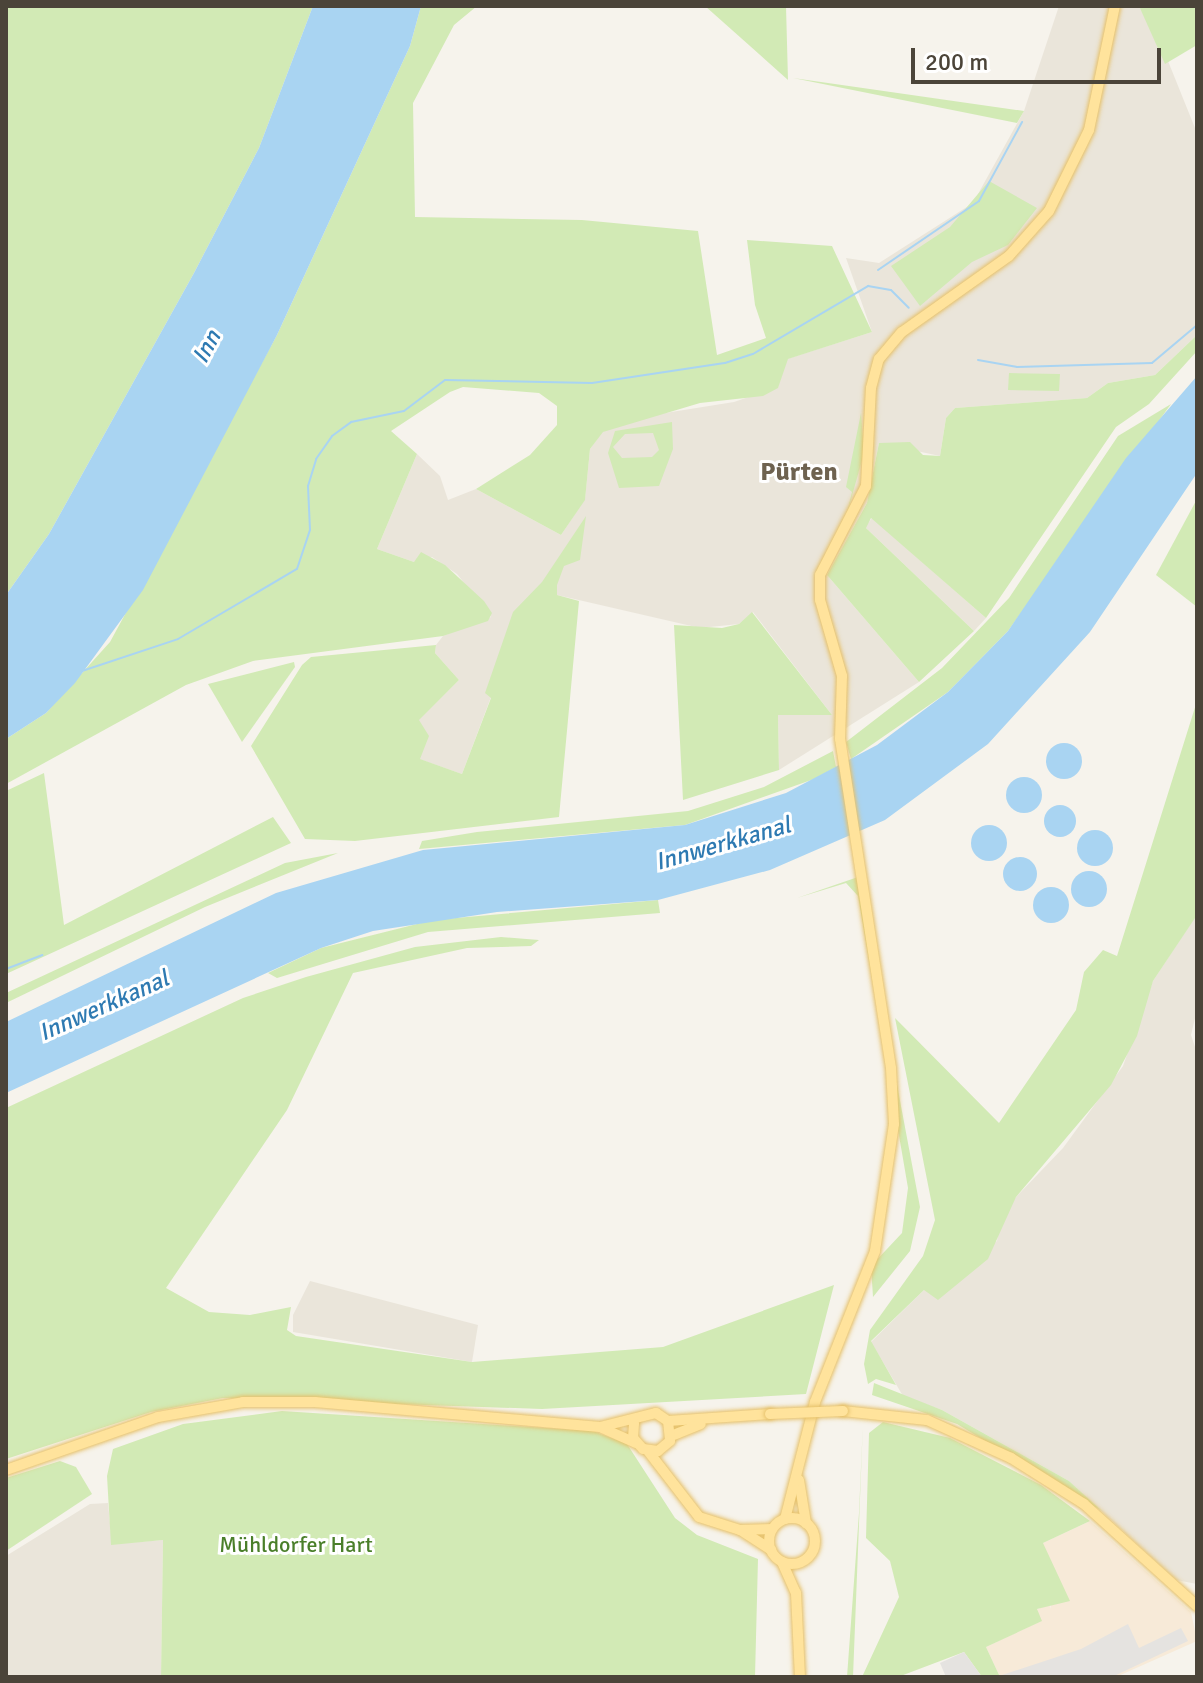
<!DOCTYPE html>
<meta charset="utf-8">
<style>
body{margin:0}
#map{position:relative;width:1203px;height:1683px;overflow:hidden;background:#f6f3ec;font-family:Signika,sans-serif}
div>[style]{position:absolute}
.residential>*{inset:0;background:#eae5da}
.commercial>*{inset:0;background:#f7ead8}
.green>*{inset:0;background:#d2eab5}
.parking>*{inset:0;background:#e5e3e0}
.water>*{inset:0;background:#a9d4f2}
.round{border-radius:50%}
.stream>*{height:2px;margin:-1px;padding:0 1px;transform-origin:1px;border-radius:1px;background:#a9d4f2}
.roads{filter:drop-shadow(0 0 2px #e6c16a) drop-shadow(0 0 2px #e6c16a)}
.major>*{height:10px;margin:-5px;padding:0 5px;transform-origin:5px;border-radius:5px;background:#ffe39c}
.major>.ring{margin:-5px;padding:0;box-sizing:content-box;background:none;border:10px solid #ffe39c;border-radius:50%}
.bridges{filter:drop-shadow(0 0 2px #e6c16a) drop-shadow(0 0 2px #e6c16a)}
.major-bridge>*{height:10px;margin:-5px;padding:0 5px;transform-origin:5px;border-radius:5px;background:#ffe39c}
span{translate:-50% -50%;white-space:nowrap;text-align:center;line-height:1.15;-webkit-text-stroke:6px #fff;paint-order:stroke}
.park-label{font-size:22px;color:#4a7f2a}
.water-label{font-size:24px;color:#2e7ab2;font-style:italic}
.quarter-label{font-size:26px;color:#6e6250;font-weight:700}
.frame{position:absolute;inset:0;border:8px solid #4b4439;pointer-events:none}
.scale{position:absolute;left:911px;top:48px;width:250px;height:36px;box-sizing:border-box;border:4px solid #4b4439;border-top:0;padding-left:10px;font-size:24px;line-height:28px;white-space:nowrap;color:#4b4439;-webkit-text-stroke:6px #fff;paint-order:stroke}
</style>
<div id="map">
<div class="residential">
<i style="clip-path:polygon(1059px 6px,1139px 6px,1166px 56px,1197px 133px,1197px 335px,1155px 375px,1108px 383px,1087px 398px,955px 408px,946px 418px,940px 456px,879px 443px,867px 503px,827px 575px,919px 682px,779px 770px,778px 715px,832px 715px,753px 612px,739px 624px,700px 628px,557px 595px,491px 697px,462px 774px,419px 759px,418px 720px,459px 680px,435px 653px,436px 645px,443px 636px,491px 617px,457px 574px,432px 557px,414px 562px,377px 549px,417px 454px,440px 476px,448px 500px,476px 489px,561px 535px,585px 499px,590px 449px,602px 432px,640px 417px,734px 402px,778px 387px,787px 359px,872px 332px,846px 258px,879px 263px,973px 203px,1024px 111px)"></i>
<i style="clip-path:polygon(872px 518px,986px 618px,974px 631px,865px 527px)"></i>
<i style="clip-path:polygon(1197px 914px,1197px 1010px,1191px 1035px,1197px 1053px,1197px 1584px,1176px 1580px,1069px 1481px,942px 1410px,903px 1396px,871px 1342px,924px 1290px,997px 1241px,1000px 1222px,1016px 1197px,1063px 1148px,1123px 1066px,1153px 981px)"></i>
<i style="clip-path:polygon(310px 1281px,478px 1325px,472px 1362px,293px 1332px,293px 1315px)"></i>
<i style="clip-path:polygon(108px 1503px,112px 1544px,163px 1540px,161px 1677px,6px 1677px,6px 1556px,90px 1504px)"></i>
</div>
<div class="commercial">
<i style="clip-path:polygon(1090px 1521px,1191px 1612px,1197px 1641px,1116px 1677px,1000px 1677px,986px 1647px,1041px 1621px,1036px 1610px,1049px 1604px,1051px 1609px,1043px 1543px)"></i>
</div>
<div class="green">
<i style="clip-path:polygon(6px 6px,313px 6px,259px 148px,194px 273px,49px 534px,6px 595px)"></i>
<i style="clip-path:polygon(421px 6px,477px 6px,454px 25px,413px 103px,415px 217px,582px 220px,698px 231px,717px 355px,766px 338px,755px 305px,747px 240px,832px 246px,872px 332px,788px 359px,778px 388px,763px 396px,700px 403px,603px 432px,590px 449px,585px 500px,561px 535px,476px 489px,530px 455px,557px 425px,557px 406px,539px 393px,463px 387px,450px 392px,391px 431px,417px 454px,377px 549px,414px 562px,421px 552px,445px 565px,484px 601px,492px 613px,488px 621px,443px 636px,253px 661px,186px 685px,6px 784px,6px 739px,46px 713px,110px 642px,277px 335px,410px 46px)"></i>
<i style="clip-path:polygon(705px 6px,786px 6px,788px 80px,750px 46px)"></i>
<i style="clip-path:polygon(1139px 6px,1197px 6px,1197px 45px,1165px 64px)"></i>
<i style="clip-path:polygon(793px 78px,1024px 111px,1017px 123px)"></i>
<i style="clip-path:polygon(989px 181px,1037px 208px,1008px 245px,972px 262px,920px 306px,891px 266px,950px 227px)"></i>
<i style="clip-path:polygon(1197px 335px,1197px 351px,1149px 404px,1116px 427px,986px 618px,871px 518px,866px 528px,974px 631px,919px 682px,827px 575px,867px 503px,879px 443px,910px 442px,923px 455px,940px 456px,946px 418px,955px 408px,1087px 398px,1108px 383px,1155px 375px)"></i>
<i style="clip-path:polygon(1009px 373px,1060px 374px,1059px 391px,1008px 390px)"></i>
<i style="clip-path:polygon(1171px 404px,1008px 631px,948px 692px,851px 759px,846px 742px,942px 668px,1009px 598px,1118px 436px)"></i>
<i style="clip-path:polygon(861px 413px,864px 453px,846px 517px,852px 492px,846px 487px)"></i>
<i style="clip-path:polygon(evenodd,672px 422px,673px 449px,659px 486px,619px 488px,608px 453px,615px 431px,672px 422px,653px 433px,659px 450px,652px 457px,622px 458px,613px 447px,625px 434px,653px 433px)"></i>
<i style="clip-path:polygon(1197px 499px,1197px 607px,1156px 575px)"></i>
<i style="clip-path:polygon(586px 516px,580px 560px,564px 566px,557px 585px,557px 595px,579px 601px,559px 817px,355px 841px,305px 839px,251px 746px,302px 665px,311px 657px,436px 645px,435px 653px,459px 680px,419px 720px,429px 736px,420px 759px,462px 774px,491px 698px,485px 693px,513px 612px,542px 582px)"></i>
<i style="clip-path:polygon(752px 612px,832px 715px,778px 715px,779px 770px,683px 800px,674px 625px,722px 628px,739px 624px)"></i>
<i style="clip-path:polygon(294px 662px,295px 667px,242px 742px,208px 684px)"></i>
<i style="clip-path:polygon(1197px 701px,1195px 918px,1153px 981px,1137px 1036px,1111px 1085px,1016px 1197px,988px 1259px,938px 1300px,924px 1290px,871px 1341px,896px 1385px,876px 1379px,868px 1384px,864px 1364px,870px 1330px,923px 1256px,935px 1220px,895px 1018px,999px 1123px,1076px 1010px,1084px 972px,1103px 950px,1117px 956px)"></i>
<i style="clip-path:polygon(833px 751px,836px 767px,814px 779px,685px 825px,419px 849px,422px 841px,477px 832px,688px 811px,764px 787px)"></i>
<i style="clip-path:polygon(44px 773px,64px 925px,273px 817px,291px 843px,6px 974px,6px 791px)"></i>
<i style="clip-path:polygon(338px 853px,205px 907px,6px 1003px,6px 993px,285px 863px)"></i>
<i style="clip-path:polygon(858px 877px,920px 1207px,910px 1251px,873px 1297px,871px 1266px,902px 1233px,908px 1188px,858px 896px,846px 883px,797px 898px)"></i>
<i style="clip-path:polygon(658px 900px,660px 913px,428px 932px,277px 978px,268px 973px,321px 948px,433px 920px)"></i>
<i style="clip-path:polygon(501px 937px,539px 940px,531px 946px,467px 948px,353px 973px,287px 1110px,166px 1288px,209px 1312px,250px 1315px,291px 1307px,287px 1330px,296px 1336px,472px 1362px,663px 1347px,834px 1285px,806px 1394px,542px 1409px,223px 1398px,151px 1412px,6px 1459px,6px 1108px,243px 998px,306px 977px,415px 947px)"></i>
<i style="clip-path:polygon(874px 1383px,942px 1410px,1069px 1481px,1102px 1511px,957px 1424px,872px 1395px)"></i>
<i style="clip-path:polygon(282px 1411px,593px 1431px,627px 1444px,675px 1518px,697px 1535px,758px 1559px,755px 1677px,161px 1677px,163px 1540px,111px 1545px,107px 1476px,113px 1449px,183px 1424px)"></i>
<i style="clip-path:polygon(863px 1422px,853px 1677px,847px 1677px,859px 1513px)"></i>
<i style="clip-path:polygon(883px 1422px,950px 1438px,1041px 1485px,1090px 1521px,1043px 1543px,1070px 1601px,1037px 1609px,1042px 1621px,986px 1647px,1000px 1677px,982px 1677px,964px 1652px,898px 1677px,862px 1677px,899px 1597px,890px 1561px,866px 1538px,869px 1433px)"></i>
<i style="clip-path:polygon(60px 1461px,76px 1467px,92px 1494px,6px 1551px,6px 1478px)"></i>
</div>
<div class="parking">
<i style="clip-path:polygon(1128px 1624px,1139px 1648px,1181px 1628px,1188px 1641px,1112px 1677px,999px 1676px,1081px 1649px)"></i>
<i style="clip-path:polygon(964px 1652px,982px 1677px,946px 1677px,940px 1663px)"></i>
</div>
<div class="water">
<i style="clip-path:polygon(313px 6px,421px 6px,410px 46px,277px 335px,143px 590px,75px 683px,46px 713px,6px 739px,6px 595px,49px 534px,194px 273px,259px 148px)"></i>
<i style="clip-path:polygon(1197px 376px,1197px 473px,1090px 632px,988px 744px,885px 820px,770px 870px,658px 900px,497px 912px,373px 931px,321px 948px,6px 1093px,6px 1022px,276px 893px,423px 850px,685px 825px,786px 793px,877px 745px,948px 692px,1008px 631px,1126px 458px)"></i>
<i class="round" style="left:1046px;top:743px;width:36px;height:36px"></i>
<i class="round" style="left:1006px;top:777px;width:36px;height:36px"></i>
<i class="round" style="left:1044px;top:805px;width:32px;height:32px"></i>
<i class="round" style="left:971px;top:825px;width:36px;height:36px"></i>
<i class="round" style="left:1077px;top:830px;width:36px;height:36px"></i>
<i class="round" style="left:1003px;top:857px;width:34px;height:34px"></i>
<i class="round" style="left:1071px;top:871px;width:36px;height:36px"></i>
<i class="round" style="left:1033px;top:887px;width:36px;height:36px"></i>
</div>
<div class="stream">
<i style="left:878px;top:270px;width:122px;rotate:-34.3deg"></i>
<i style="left:979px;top:201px;width:90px;rotate:-61.4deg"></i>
<i style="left:978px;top:360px;width:40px;rotate:10deg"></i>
<i style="left:1017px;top:367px;width:135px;rotate:-1.7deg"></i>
<i style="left:1152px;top:363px;width:59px;rotate:-40.2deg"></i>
<i style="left:82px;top:671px;width:101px;rotate:-18.4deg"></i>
<i style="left:178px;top:639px;width:138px;rotate:-30.5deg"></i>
<i style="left:297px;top:569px;width:41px;rotate:-71.6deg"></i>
<i style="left:310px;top:530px;width:44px;rotate:-92.6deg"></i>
<i style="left:308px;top:486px;width:28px;rotate:-73deg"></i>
<i style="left:316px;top:459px;width:28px;rotate:-55deg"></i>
<i style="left:332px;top:436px;width:24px;rotate:-36deg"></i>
<i style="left:351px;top:422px;width:54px;rotate:-11.7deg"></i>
<i style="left:404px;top:411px;width:51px;rotate:-37.1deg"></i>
<i style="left:445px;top:380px;width:147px;rotate:1.2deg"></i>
<i style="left:592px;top:383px;width:134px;rotate:-8.6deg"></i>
<i style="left:725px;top:363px;width:29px;rotate:-18deg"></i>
<i style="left:753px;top:354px;width:134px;rotate:-30.6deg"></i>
<i style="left:868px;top:286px;width:23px;rotate:10deg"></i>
<i style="left:891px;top:290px;width:25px;rotate:45deg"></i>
<i style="left:6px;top:969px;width:39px;rotate:-21deg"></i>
</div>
<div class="roads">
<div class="major">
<i style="left:843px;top:1411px;width:84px;rotate:6.1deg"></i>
<i style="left:927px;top:1420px;width:92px;rotate:24.3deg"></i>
<i style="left:1011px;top:1458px;width:86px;rotate:32.2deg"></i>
<i style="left:1084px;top:1504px;width:152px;rotate:42.1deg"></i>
<i style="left:668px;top:1421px;width:102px;rotate:-3.9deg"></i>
<i style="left:602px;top:1428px;width:37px;rotate:24deg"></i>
<i style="left:671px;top:1436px;width:32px;rotate:-22deg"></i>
<i style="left:648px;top:1451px;width:83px;rotate:52.3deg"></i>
<i style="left:699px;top:1517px;width:43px;rotate:17.6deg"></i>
<i style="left:740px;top:1530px;width:32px;rotate:-2deg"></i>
<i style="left:6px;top:1470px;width:161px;rotate:-19.2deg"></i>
<i style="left:158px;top:1417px;width:86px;rotate:-10deg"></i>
<i style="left:243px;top:1402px;width:72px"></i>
<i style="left:315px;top:1402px;width:286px;rotate:5deg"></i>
<i style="left:600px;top:1427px;width:58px;rotate:-14deg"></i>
<i style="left:656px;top:1413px;width:14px;rotate:34deg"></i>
<i style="left:668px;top:1421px;width:20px;rotate:84deg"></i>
<i style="left:670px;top:1441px;width:16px;rotate:140deg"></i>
<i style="left:658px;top:1451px;width:15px;rotate:-172deg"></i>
<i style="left:643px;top:1449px;width:15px;rotate:-132deg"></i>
<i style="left:633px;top:1438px;width:15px;rotate:-86deg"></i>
<i style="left:799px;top:1480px;width:44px;rotate:80.8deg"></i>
<i class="ring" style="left:769px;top:1518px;width:36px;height:36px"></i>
<i style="left:785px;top:1519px;width:121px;rotate:-75.6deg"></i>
<i style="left:815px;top:1402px;width:162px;rotate:-68.3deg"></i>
<i style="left:875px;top:1251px;width:128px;rotate:-81.5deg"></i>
<i style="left:894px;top:1124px;width:56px;rotate:-93.1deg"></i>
<i style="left:891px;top:1068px;width:333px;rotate:-98.8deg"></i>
<i style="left:840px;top:739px;width:63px;rotate:-88.2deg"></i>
<i style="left:842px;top:676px;width:79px;rotate:-106.1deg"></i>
<i style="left:820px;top:600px;width:25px;rotate:-90deg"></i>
<i style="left:820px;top:575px;width:100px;rotate:-62.7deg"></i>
<i style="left:866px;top:486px;width:98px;rotate:-87.1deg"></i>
<i style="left:871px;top:388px;width:30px;rotate:-75deg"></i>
<i style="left:879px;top:359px;width:35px;rotate:-50deg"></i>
<i style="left:902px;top:332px;width:131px;rotate:-35.4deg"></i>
<i style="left:1009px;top:256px;width:60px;rotate:-48.4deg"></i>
<i style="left:1049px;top:211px;width:90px;rotate:-63.7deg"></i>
<i style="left:1089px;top:130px;width:127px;rotate:-78.2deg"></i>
<i style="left:742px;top:1531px;width:35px;rotate:33deg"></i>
<i style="left:782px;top:1562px;width:34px;rotate:66deg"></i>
<i style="left:796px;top:1593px;width:84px;rotate:87.3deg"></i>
</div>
</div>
<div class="bridges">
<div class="major-bridge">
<i style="left:770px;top:1414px;width:73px;rotate:-2.4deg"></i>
</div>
</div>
<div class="park-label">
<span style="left:296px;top:1545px">Mühldorfer Hart</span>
</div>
<div class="water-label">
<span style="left:207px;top:347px;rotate:-62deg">Inn</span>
<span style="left:723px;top:844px;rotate:-16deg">Innwerkkanal</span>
<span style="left:104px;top:1006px;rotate:-24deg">Innwerkkanal</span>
</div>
<div class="quarter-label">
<span style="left:799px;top:473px">Pürten</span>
</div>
<div class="frame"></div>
<div class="scale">200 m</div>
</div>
